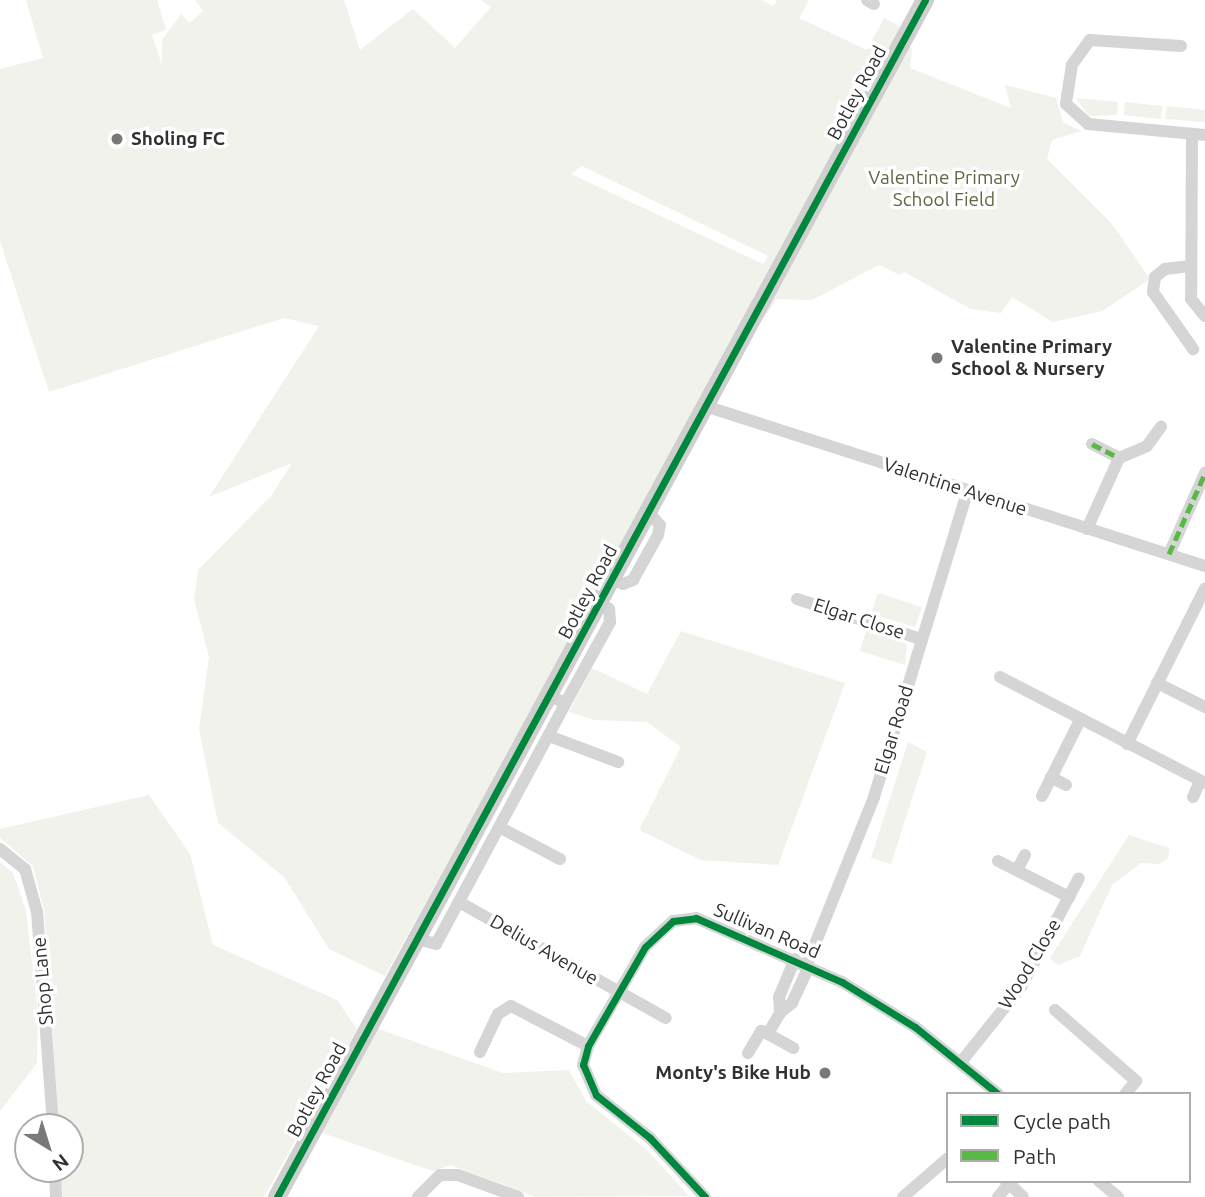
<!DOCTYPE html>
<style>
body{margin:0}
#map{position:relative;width:1205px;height:1197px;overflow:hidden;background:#fff;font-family:Ubuntu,sans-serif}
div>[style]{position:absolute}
.green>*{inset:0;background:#f0f2eb}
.minor>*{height:12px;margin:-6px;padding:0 6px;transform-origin:6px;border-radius:6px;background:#d5d5d5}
.secondary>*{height:18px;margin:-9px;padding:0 9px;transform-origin:9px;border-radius:9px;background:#cfcfcf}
.quiet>*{height:5px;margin-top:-2.5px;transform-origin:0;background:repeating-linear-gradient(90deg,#58b947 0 10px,transparent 0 15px)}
.cycleway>*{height:7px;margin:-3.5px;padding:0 3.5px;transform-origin:3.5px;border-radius:3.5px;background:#00873e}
.dots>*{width:19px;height:19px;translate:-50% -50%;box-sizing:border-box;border:4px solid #fff;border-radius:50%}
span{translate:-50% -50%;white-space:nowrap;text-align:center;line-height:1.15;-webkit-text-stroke:7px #fff;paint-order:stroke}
.street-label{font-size:19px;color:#313131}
.poi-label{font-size:19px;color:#313131;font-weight:700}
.left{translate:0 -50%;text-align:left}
.right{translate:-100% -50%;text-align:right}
.park-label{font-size:19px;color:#5e6943}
.legend{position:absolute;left:946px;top:1092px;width:245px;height:91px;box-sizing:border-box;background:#fff;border:2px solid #adadad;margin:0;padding:9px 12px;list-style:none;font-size:21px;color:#313131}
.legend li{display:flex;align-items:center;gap:14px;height:35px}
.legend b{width:35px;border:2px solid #adadad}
.north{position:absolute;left:14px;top:1113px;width:70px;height:70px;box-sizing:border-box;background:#fff;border:2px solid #adadad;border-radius:50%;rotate:142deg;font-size:19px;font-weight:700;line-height:28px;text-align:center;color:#313131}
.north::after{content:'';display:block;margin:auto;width:24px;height:32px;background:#797979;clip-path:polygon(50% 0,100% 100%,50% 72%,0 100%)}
</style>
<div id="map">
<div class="green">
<i style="clip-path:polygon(evenodd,26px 0,157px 0,166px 30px,152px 35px,162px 65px,162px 40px,181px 14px,190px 23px,203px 11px,195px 0,344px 0,360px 50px,413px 9px,455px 48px,491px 7px,480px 0,762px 0,773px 6px,777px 0,809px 0,799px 18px,867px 50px,884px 18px,901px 27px,897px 36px,912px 49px,910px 68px,1011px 108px,1005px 85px,1056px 98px,1063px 122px,1081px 131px,1052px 140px,1047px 159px,1112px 224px,1150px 279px,1102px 311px,1053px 322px,1012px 297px,1001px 313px,971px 309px,904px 272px,900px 275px,879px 265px,812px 300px,776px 299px,767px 314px,747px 318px,385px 976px,329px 949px,284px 877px,218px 823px,199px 729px,209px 657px,194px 599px,198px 570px,271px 496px,292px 463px,209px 497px,319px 326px,284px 318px,49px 392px,0 241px,0 69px,43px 58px,26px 0,582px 166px,768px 256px,768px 257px,763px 264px,571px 174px,582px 166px)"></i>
<i style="clip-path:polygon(1076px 98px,1118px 102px,1117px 115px,1089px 116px)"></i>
<i style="clip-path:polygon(1125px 102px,1162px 106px,1161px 119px,1124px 115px)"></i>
<i style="clip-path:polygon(1167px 106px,1205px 110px,1205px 122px,1165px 119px)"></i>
<i style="clip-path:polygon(878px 593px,922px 607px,915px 627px,871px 614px)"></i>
<i style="clip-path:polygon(681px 631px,845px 683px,778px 865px,701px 860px,639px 830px,681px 747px,647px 722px,594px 720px,569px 712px,592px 668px,647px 694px)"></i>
<i style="clip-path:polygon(866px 631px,907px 644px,905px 665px,860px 651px)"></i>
<i style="clip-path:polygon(908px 742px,927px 752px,891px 864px,871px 858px)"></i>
<i style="clip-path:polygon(149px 795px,190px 854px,213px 945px,337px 1000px,357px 1029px,264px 1197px,62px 1197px,61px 1169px,70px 1169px,70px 1127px,59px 1127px,44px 910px,33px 866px,0 838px,0 829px)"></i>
<i style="clip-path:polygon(1129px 835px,1169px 848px,1168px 858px,1160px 864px,1141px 863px,1112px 885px,1080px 956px,1058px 965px,1050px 958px)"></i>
<i style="clip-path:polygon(0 862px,13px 873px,26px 911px,38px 1013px,37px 1063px,0 1111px)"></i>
<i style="clip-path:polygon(373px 1027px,503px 1073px,569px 1070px,586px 1101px,647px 1150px,689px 1196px,535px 1197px,451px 1165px,432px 1171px,317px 1131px)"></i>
</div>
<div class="minor">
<i style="left:867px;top:0;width:8px;rotate:30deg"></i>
<i style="left:1181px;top:46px;width:91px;rotate:-176.2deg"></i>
<i style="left:1090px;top:40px;width:31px;rotate:126deg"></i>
<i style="left:1072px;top:65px;width:39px;rotate:99deg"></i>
<i style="left:1066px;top:104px;width:30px;rotate:42deg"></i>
<i style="left:1088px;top:124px;width:118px;rotate:5.4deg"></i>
<i style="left:1192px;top:134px;width:165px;rotate:90.3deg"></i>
<i style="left:1191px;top:299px;width:22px;rotate:51deg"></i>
<i style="left:1190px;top:266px;width:25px;rotate:173deg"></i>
<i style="left:1165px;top:269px;width:13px;rotate:141deg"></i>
<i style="left:1155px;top:277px;width:15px;rotate:98deg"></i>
<i style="left:1153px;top:292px;width:70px;rotate:54.9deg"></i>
<i style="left:705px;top:406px;width:525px;rotate:17.74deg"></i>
<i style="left:1092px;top:444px;width:30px;rotate:27deg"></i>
<i style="left:1087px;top:529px;width:78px;rotate:-65.7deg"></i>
<i style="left:1119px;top:458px;width:30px;rotate:-23deg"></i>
<i style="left:1147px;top:446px;width:24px;rotate:-54deg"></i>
<i style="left:1169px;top:554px;width:89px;rotate:-66deg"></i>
<i style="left:613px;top:579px;width:11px;rotate:27deg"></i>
<i style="left:623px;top:584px;width:11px;rotate:-22deg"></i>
<i style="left:633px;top:580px;width:51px;rotate:-60.9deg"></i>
<i style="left:658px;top:535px;width:10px;rotate:-79deg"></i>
<i style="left:660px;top:525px;width:16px;rotate:-133deg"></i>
<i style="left:797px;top:599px;width:130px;rotate:17.9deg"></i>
<i style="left:1000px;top:677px;width:231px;rotate:27.3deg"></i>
<i style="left:1157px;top:683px;width:54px;rotate:26.6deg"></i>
<i style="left:565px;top:704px;width:94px;rotate:-61.2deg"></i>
<i style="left:610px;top:622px;width:13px;rotate:-94deg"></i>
<i style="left:609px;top:609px;width:11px;rotate:-146deg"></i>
<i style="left:549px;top:736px;width:74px;rotate:20.6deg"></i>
<i style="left:1127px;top:744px;width:174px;rotate:-63.4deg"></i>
<i style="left:1051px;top:777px;width:17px;rotate:28deg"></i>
<i style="left:1042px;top:796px;width:85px;rotate:-63.4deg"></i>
<i style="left:1193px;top:797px;width:17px;rotate:-66deg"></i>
<i style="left:499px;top:827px;width:69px;rotate:27.7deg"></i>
<i style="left:0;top:849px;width:32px;rotate:39deg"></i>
<i style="left:25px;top:869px;width:45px;rotate:74.4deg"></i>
<i style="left:37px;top:912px;width:216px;rotate:85.7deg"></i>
<i style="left:998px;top:861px;width:80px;rotate:26.9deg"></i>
<i style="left:1017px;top:870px;width:17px;rotate:-62deg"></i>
<i style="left:459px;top:902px;width:237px;rotate:29.3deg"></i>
<i style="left:414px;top:938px;width:23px;rotate:15deg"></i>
<i style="left:436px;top:944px;width:272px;rotate:-61.7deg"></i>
<i style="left:565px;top:704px;width:19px;rotate:-148deg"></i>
<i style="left:795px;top:959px;width:41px;rotate:112.8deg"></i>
<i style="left:779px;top:997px;width:16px;rotate:86deg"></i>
<i style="left:780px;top:1013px;width:16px;rotate:-40deg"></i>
<i style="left:792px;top:1003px;width:41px;rotate:-65.3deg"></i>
<i style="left:807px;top:964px;width:180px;rotate:-68.1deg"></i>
<i style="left:874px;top:797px;width:319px;rotate:-73deg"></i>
<i style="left:1055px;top:1010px;width:108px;rotate:41.2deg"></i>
<i style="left:1136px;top:1081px;width:17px;rotate:130deg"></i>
<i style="left:780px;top:1013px;width:24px;rotate:120deg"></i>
<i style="left:768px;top:1034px;width:29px;rotate:29deg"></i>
<i style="left:480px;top:1052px;width:42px;rotate:-64.7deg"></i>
<i style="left:498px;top:1014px;width:15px;rotate:-32deg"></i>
<i style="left:511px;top:1006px;width:87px;rotate:27.5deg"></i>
<i style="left:748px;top:1053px;width:26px;rotate:-59deg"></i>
<i style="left:761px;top:1031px;width:8px;rotate:23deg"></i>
<i style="left:961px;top:1062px;width:96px;rotate:-51.3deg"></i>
<i style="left:1021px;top:987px;width:123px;rotate:-62deg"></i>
<i style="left:55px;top:1169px;width:28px;rotate:88deg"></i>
<i style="left:1006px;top:1181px;width:23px;rotate:43deg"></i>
<i style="left:1099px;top:1181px;width:25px;rotate:40deg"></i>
<i style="left:418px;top:1197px;width:31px;rotate:-45deg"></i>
<i style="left:440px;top:1175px;width:18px"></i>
<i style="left:458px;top:1175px;width:64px;rotate:20.1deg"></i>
<i style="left:705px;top:1197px;width:81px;rotate:-133deg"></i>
<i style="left:650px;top:1138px;width:69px;rotate:-141.5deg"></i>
<i style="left:596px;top:1095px;width:33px;rotate:-113deg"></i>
<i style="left:583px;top:1065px;width:20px;rotate:-75deg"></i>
<i style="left:588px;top:1046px;width:114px;rotate:-60.1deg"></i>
<i style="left:645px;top:947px;width:38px;rotate:-43deg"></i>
<i style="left:673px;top:921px;width:23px;rotate:-7deg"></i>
<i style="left:696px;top:918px;width:159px;rotate:23.7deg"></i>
<i style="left:842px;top:982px;width:86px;rotate:31.7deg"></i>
<i style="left:915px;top:1027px;width:107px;rotate:38.9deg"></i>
<i style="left:903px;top:1197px;width:60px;rotate:-40.9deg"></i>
<i style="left:998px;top:1197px;width:17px;rotate:-50deg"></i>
</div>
<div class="secondary">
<i style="left:277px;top:1197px;width:1361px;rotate:-61.57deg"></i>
</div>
<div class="quiet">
<i style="left:1092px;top:444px;width:30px;rotate:27deg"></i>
<i style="left:1169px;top:554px;width:89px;rotate:-66deg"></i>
</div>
<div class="cycleway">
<i style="left:277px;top:1197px;width:1361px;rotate:-61.57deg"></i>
<i style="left:705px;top:1197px;width:81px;rotate:-133deg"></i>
<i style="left:650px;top:1138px;width:69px;rotate:-141.5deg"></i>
<i style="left:596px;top:1095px;width:33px;rotate:-113deg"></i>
<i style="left:583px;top:1065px;width:20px;rotate:-75deg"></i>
<i style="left:588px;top:1046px;width:114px;rotate:-60.1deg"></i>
<i style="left:645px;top:947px;width:38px;rotate:-43deg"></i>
<i style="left:673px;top:921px;width:23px;rotate:-7deg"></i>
<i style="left:696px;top:918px;width:159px;rotate:23.7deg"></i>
<i style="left:842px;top:982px;width:86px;rotate:31.7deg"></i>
<i style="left:915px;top:1027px;width:107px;rotate:38.9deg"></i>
</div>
<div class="dots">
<i style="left:117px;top:139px;background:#797979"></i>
<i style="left:937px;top:358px;background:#797979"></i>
<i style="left:825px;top:1073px;background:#797979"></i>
</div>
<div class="street-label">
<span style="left:857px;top:93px;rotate:-62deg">Botley Road</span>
<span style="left:955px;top:487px;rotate:18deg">Valentine Avenue</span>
<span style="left:588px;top:592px;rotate:-62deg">Botley Road</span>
<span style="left:859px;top:619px;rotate:18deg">Elgar Close</span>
<span style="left:894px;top:730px;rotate:-73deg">Elgar Road</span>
<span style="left:767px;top:931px;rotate:23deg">Sullivan Road</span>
<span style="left:544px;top:950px;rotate:30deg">Delius Avenue</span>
<span style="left:1030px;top:964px;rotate:-59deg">Wood Close</span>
<span style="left:43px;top:981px;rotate:-95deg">Shop Lane</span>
<span style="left:317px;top:1090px;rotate:-62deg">Botley Road</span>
</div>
<div class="poi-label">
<span class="left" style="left:131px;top:139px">Sholing FC</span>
<span class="left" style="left:951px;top:358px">Valentine Primary<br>School &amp; Nursery</span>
<span class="right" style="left:811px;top:1073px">Monty's Bike Hub</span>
</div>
<div class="park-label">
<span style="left:944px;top:189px">Valentine Primary<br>School Field</span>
</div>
<ul class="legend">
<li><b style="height:9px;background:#00873e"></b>Cycle path</li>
<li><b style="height:9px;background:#58b947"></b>Path</li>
</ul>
<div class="north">N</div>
</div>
